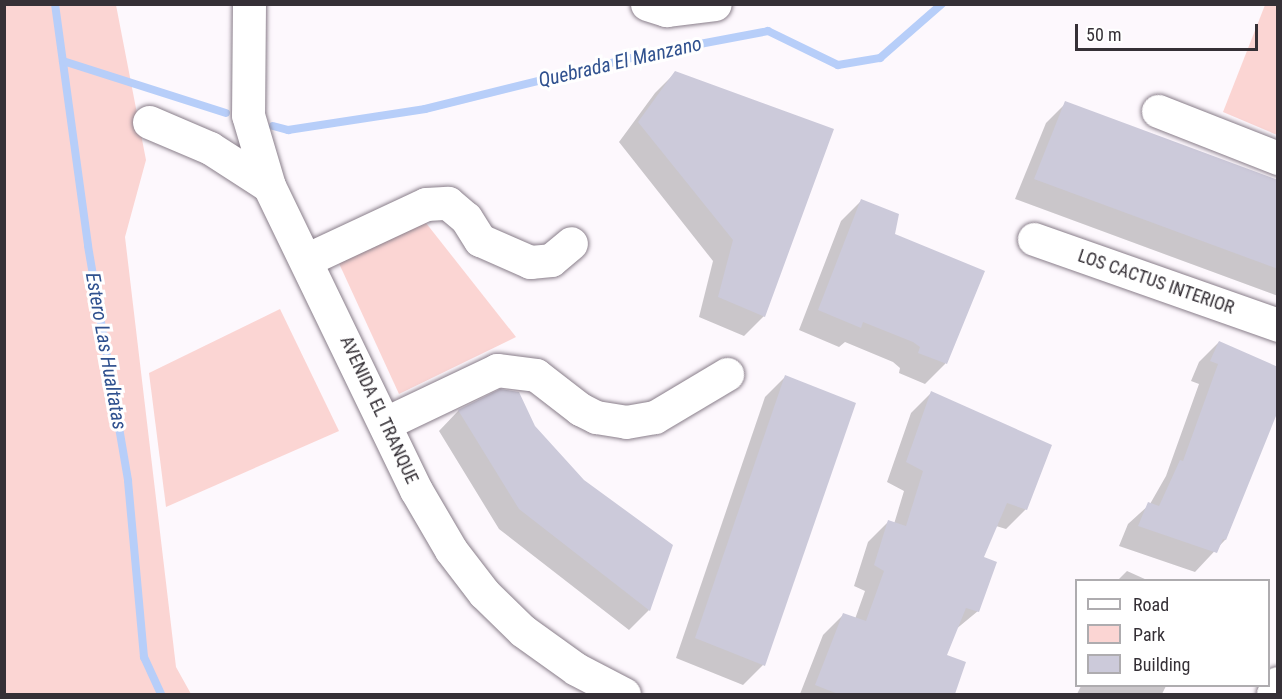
<!DOCTYPE html>
<style>
body{margin:0}
#map{position:relative;width:1282px;height:699px;overflow:hidden;background:#fdf8fd;font-family:"Roboto Condensed",sans-serif}
div>[style]{position:absolute}
.green>*{inset:0;background:#fbd5d3}
.shadow>*{inset:0;background:#0003}
.stream>*{height:8px;margin:-4px;padding:0 4px;transform-origin:4px;border-radius:4px;background:#b7cef9}
.building>*{inset:0;background:#cccada}
.roads{filter:drop-shadow(0 0 2px #897e8a) drop-shadow(0 0 2px #897e8a)}
.minor>*{height:33px;margin:-16.5px;padding:0 16.5px;transform-origin:16.5px;border-radius:16.5px;background:#fff}
span{translate:-50% -50%;white-space:nowrap;text-align:center;line-height:1.15;-webkit-text-stroke:6px #fff;paint-order:stroke}
.street-label{font-size:18px;color:#353036}
.water-label{font-size:20px;color:#30518f;font-style:italic}
.frame{position:absolute;inset:0;border:6px solid #353036;pointer-events:none}
.legend{position:absolute;left:1075px;top:579px;width:195px;height:108px;box-sizing:border-box;background:#fff;border:2px solid #aeacaf;margin:0;padding:8px 10px;list-style:none;font-size:18px;color:#353036}
.legend li{display:flex;align-items:center;gap:12px;height:30px}
.legend b{width:30px;border:2px solid #aeacaf}
.scale{position:absolute;left:1075px;top:24px;width:183px;height:27px;box-sizing:border-box;border:3px solid #353036;border-top:0;padding-left:8px;font-size:18px;line-height:21px;white-space:nowrap;color:#353036;-webkit-text-stroke:4px #fff;paint-order:stroke}
</style>
<div id="map">
<div class="green">
<i style="clip-path:polygon(4px 5px,116px 5px,146px 160px,125px 237px,176px 667px,191px 694px,5px 694px)"></i>
<i style="clip-path:polygon(1265px 5px,1277px 5px,1277px 135px,1223px 112px)"></i>
<i style="clip-path:polygon(426px 223px,516px 337px,399px 394px,337px 259px)"></i>
<i style="clip-path:polygon(280px 309px,339px 431px,166px 507px,149px 373px)"></i>
</div>
<div class="shadow">
<i style="clip-path:polygon(675px 73px,764px 316px,744px 336px,699px 317px,713px 261px,619px 142px,655px 93px)"></i>
<i style="clip-path:polygon(1066px 103px,1278px 182px,1278px 296px,1015px 199px,1046px 123px)"></i>
<i style="clip-path:polygon(861px 201px,894px 235px,983px 271px,945px 364px,925px 384px,899px 373px,900px 368px,893px 362px,845px 342px,839px 347px,799px 330px,841px 221px)"></i>
<i style="clip-path:polygon(1219px 342px,1225px 540px,1195px 572px,1119px 546px,1128px 524px,1150px 504px,1166px 476px,1199px 384px,1191px 381px,1199px 362px)"></i>
<i style="clip-path:polygon(785px 377px,763px 665px,743px 685px,676px 658px,765px 397px)"></i>
<i style="clip-path:polygon(500px 391px,583px 481px,672px 545px,649px 610px,629px 630px,499px 529px,439px 431px,458px 411px)"></i>
<i style="clip-path:polygon(931px 393px,1026px 509px,1006px 529px,996px 526px,982px 557px,978px 611px,955px 630px,945px 656px,964px 663px,953px 694px,800px 694px,823px 635px,843px 615px,855px 619px,865px 591px,854px 586px,868px 542px,888px 522px,894px 524px,904px 491px,887px 482px,911px 413px)"></i>
<i style="clip-path:polygon(1127px 571px,1147px 580px,1118px 580px)"></i>
<i style="clip-path:polygon(1081px 686px,1166px 686px,1162px 694px,1077px 694px)"></i>
</div>
<div class="stream">
<i style="left:55px;top:4px;width:244px;rotate:82.2deg"></i>
<i style="left:88px;top:246px;width:238px;rotate:80.3deg"></i>
<i style="left:128px;top:481px;width:177px;rotate:84.8deg"></i>
<i style="left:144px;top:657px;width:41px;rotate:65.3deg"></i>
<i style="left:63px;top:61px;width:171px;rotate:17.7deg"></i>
<i style="left:273px;top:126px;width:16px;rotate:15deg"></i>
<i style="left:288px;top:130px;width:139px;rotate:-8.7deg"></i>
<i style="left:425px;top:109px;width:234px;rotate:-13.9deg"></i>
<i style="left:652px;top:53px;width:118px;rotate:-10.7deg"></i>
<i style="left:768px;top:31px;width:78px;rotate:25.9deg"></i>
<i style="left:838px;top:65px;width:43px;rotate:-9.5deg"></i>
<i style="left:880px;top:58px;width:82px;rotate:-41.1deg"></i>
</div>
<div class="building">
<i style="clip-path:polygon(675px 71px,834px 129px,765px 317px,718px 297px,733px 240px,638px 122px)"></i>
<i style="clip-path:polygon(1065px 101px,1278px 180px,1278px 269px,1034px 179px)"></i>
<i style="clip-path:polygon(861px 199px,899px 214px,895px 234px,985px 271px,947px 364px,918px 353px,920px 347px,913px 342px,863px 322px,861px 328px,818px 310px)"></i>
<i style="clip-path:polygon(1219px 341px,1278px 367px,1278px 411px,1226px 540px,1223px 539px,1217px 553px,1138px 526px,1148px 502px,1159px 506px,1180px 460px,1183px 461px,1218px 364px,1210px 361px)"></i>
<i style="clip-path:polygon(785px 375px,856px 403px,765px 666px,695px 638px)"></i>
<i style="clip-path:polygon(500px 389px,519px 392px,535px 426px,584px 480px,673px 545px,650px 611px,519px 509px,458px 410px)"></i>
<i style="clip-path:polygon(931px 391px,1052px 445px,1027px 510px,1007px 503px,984px 557px,997px 562px,979px 612px,966px 608px,947px 655px,966px 662px,955px 694px,838px 694px,815px 685px,843px 613px,866px 621px,884px 571px,874px 565px,888px 520px,906px 526px,923px 471px,906px 462px)"></i>
</div>
<div class="roads">
<div class="minor">
<i style="left:249px;top:4px;width:111px;rotate:90.5deg"></i>
<i style="left:248px;top:115px;width:74px;rotate:73.5deg"></i>
<i style="left:647px;top:4px;width:20px;rotate:18deg"></i>
<i style="left:666px;top:10px;width:49px;rotate:-7deg"></i>
<i style="left:1158px;top:111px;width:129px;rotate:21.4deg"></i>
<i style="left:149px;top:122px;width:66px;rotate:23.1deg"></i>
<i style="left:210px;top:148px;width:70px;rotate:32.8deg"></i>
<i style="left:269px;top:186px;width:338px;rotate:64.2deg"></i>
<i style="left:416px;top:490px;width:69px;rotate:59.7deg"></i>
<i style="left:451px;top:550px;width:54px;rotate:52.5deg"></i>
<i style="left:484px;top:593px;width:54px;rotate:44.3deg"></i>
<i style="left:523px;top:631px;width:65px;rotate:35.6deg"></i>
<i style="left:576px;top:669px;width:54px;rotate:27.5deg"></i>
<i style="left:1034px;top:239px;width:259px;rotate:19.4deg"></i>
<i style="left:308px;top:259px;width:130px;rotate:-25deg"></i>
<i style="left:426px;top:204px;width:22px;rotate:-3deg"></i>
<i style="left:448px;top:203px;width:23px;rotate:40deg"></i>
<i style="left:466px;top:218px;width:26px;rotate:58deg"></i>
<i style="left:480px;top:240px;width:55px;rotate:23.7deg"></i>
<i style="left:530px;top:262px;width:21px;rotate:-5deg"></i>
<i style="left:551px;top:260px;width:26px;rotate:-40deg"></i>
<i style="left:386px;top:423px;width:123px;rotate:-25.5deg"></i>
<i style="left:497px;top:370px;width:39px;rotate:7deg"></i>
<i style="left:536px;top:375px;width:56px;rotate:37.7deg"></i>
<i style="left:580px;top:409px;width:18px;rotate:27deg"></i>
<i style="left:596px;top:417px;width:30px;rotate:9deg"></i>
<i style="left:626px;top:422px;width:29px;rotate:-10deg"></i>
<i style="left:655px;top:417px;width:84px;rotate:-30.8deg"></i>
<i style="left:1273px;top:694px;width:12px;rotate:-66deg"></i>
</div>
</div>
<div class="street-label">
<span style="left:1156px;top:282px;rotate:19deg">LOS CACTUS INTERIOR</span>
<span style="left:379px;top:410px;rotate:65deg">AVENIDA EL TRANQUE</span>
</div>
<div class="water-label">
<span style="left:620px;top:62px;rotate:-13deg">Quebrada El Manzano</span>
<span style="left:106px;top:351px;rotate:80deg">Estero Las Hualtatas</span>
</div>
<div class="frame"></div>
<ul class="legend">
<li><b style="height:8px;background:#fff"></b>Road</li>
<li><b style="height:16px;background:#fbd5d3"></b>Park</li>
<li><b style="height:16px;background:#cccada"></b>Building</li>
</ul>
<div class="scale">50 m</div>
</div>
